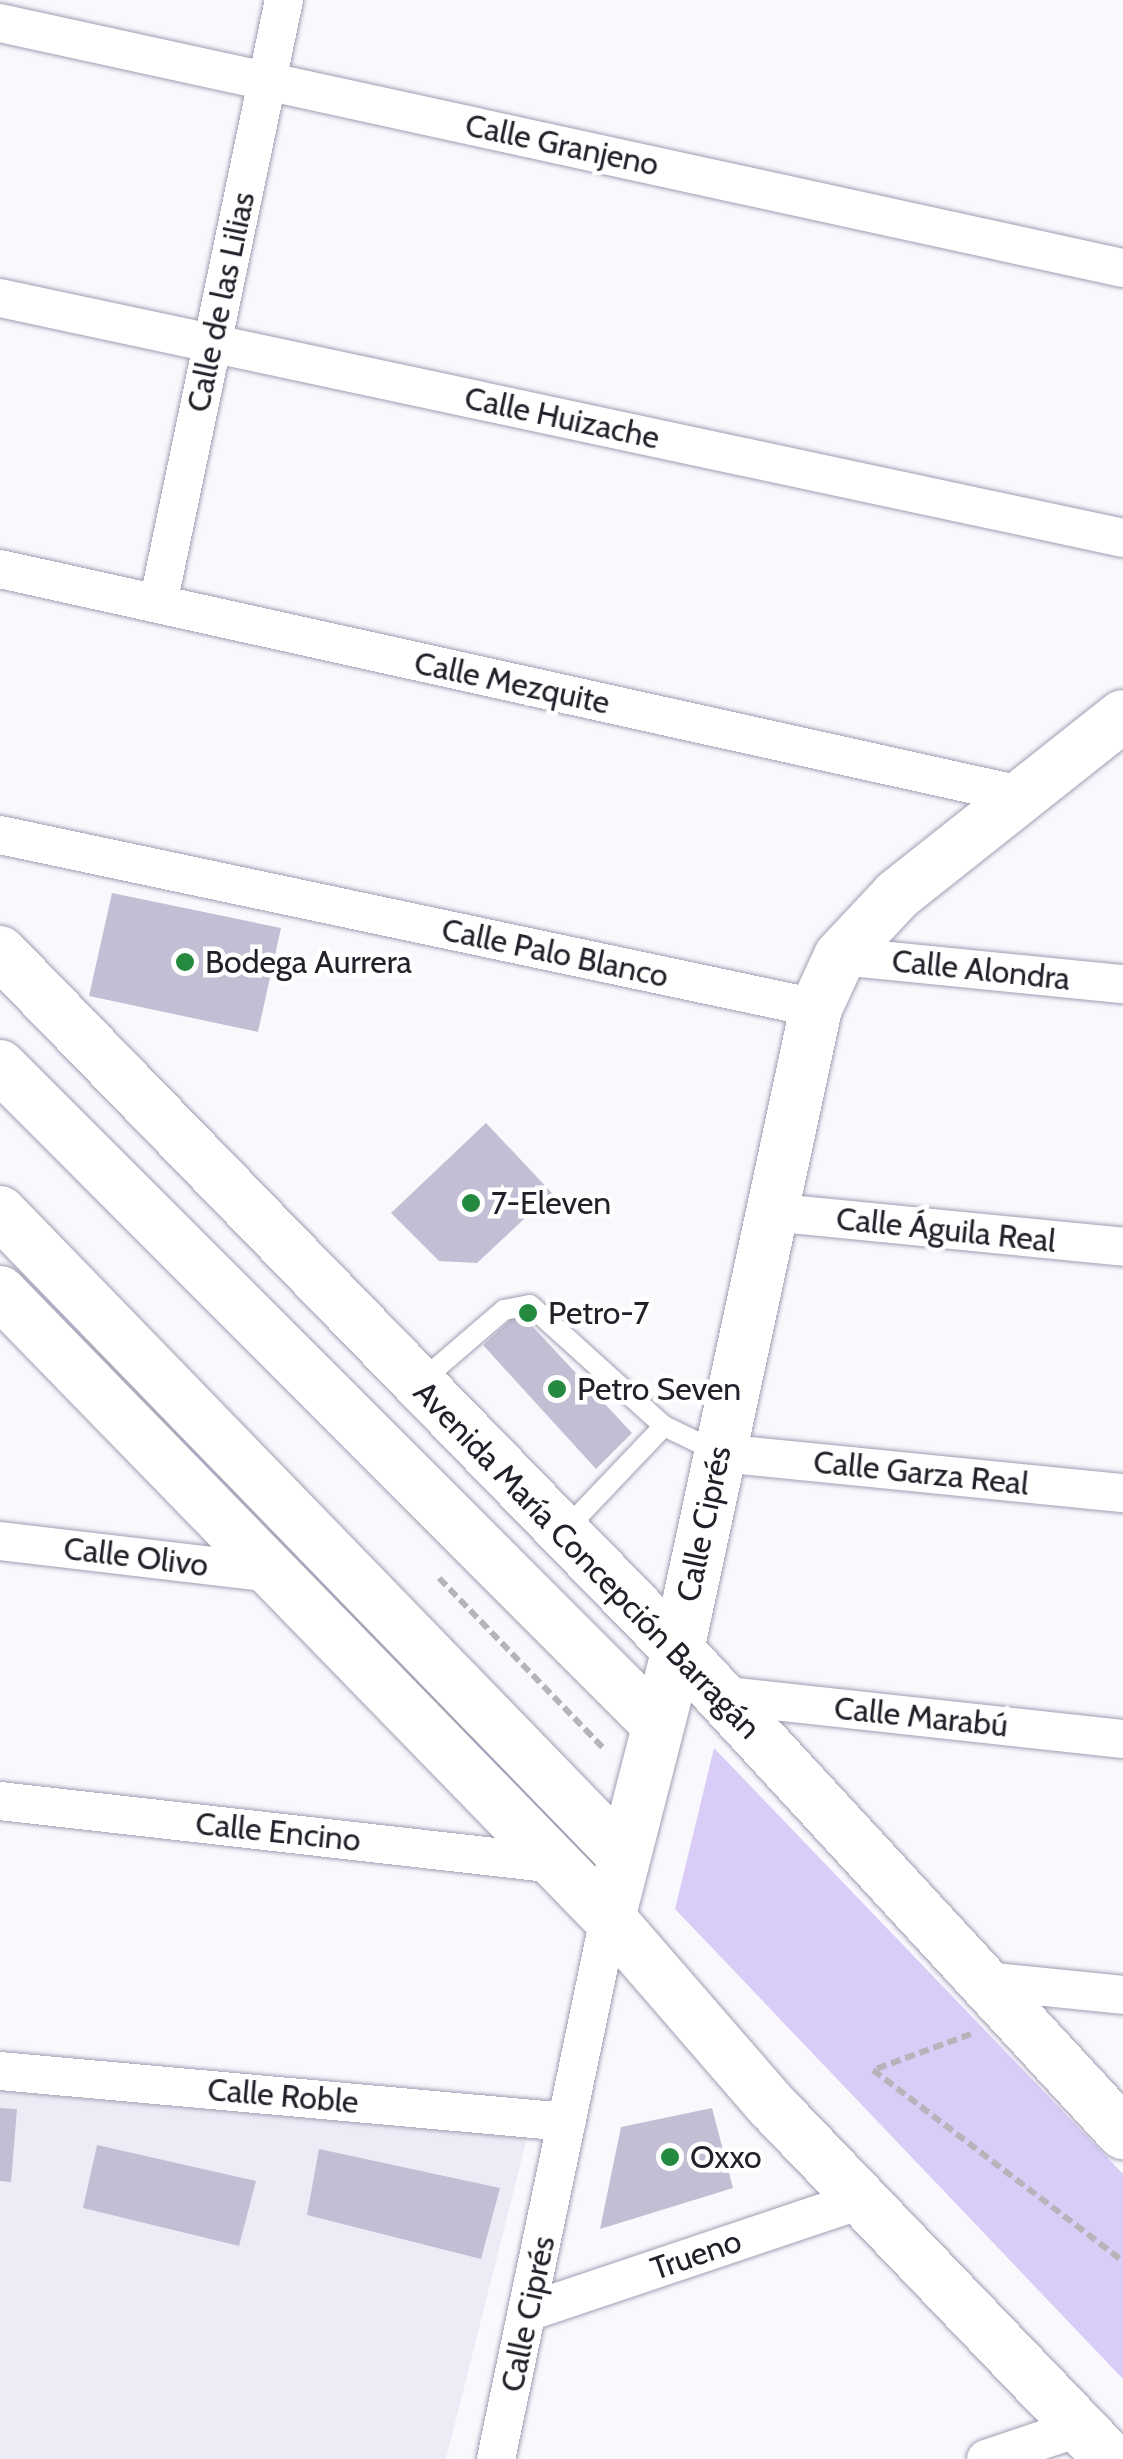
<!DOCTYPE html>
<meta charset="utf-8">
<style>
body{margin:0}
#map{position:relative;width:1123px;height:2459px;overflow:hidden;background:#f9f8fd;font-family:Cabin,sans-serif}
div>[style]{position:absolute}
.built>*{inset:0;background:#eeebf7}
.green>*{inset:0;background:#d9cdf8}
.building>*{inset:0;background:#c4bed4}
.path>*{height:6px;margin-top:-3px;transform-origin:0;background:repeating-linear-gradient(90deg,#b6b4ba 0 10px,transparent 0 15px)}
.roads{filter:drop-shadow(0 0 2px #a29db2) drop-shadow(0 0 2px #a29db2)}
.lane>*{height:20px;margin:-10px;padding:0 10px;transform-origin:10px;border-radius:10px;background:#fff}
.street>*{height:38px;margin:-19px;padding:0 19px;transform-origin:19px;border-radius:19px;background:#fff}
.secondary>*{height:52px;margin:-26px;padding:0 26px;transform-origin:26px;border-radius:26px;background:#fff}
.dots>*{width:28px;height:28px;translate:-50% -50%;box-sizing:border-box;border:5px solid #fff;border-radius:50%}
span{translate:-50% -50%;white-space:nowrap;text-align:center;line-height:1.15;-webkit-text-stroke:9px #fff;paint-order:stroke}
.street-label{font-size:32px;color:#232029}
.poi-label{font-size:32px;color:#232029}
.left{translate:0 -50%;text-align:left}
</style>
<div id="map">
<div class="built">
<i style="clip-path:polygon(0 2091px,527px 2138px,446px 2459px,0 2459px)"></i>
</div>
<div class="green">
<i style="clip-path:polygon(714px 1748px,1123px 2174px,1123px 2379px,675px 1909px)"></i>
</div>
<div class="building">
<i style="clip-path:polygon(112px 893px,281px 928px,258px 1032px,89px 996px)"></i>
<i style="clip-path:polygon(486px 1123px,552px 1193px,477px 1263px,439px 1261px,391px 1213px)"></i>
<i style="clip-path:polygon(519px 1312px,632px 1433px,596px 1469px,483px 1345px)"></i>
<i style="clip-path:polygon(0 2108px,17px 2109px,11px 2182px,0 2181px)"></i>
<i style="clip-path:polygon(712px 2108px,733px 2188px,600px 2229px,621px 2127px)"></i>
<i style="clip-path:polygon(97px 2145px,256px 2181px,239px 2246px,83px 2208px)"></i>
<i style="clip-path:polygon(319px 2149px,500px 2188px,481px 2259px,307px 2215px)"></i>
</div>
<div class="path">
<i style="left:439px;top:1578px;width:238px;rotate:46deg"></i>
<i style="left:971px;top:2034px;width:104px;rotate:159.8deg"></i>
<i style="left:873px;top:2070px;width:315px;rotate:37.4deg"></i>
</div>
<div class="roads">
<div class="lane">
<i style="left:419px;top:1383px;width:112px;rotate:-40.7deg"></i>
<i style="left:504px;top:1310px;width:26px;rotate:-11deg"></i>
<i style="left:530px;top:1305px;width:181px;rotate:42.1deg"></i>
<i style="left:664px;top:1426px;width:60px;rotate:25.7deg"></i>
<i style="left:565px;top:1530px;width:144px;rotate:-46.4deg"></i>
</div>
<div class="street">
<i style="left:0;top:23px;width:1149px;rotate:12.31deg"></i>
<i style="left:0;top:298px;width:1148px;rotate:12.06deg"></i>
<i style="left:0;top:569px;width:1050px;rotate:12.49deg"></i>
<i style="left:158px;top:604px;width:617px;rotate:-78.22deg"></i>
<i style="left:0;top:835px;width:834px;rotate:11.97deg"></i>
<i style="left:840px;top:956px;width:284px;rotate:5.7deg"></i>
<i style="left:769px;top:1212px;width:356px;rotate:5.6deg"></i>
<i style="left:720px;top:1453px;width:405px;rotate:5.7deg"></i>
<i style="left:0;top:1541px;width:273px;rotate:6.7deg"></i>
<i style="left:718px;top:1695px;width:407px;rotate:6.2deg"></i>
<i style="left:0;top:1801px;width:560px;rotate:6.46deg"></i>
<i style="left:976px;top:1980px;width:148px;rotate:5.8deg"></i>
<i style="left:0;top:2071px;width:569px;rotate:5.14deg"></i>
<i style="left:531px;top:2311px;width:347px;rotate:-18.6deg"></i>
<i style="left:496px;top:2459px;width:553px;rotate:-78.2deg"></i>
<i style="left:986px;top:2459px;width:100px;rotate:-18.6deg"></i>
</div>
<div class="secondary">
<i style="left:0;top:952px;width:973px;rotate:45.83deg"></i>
<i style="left:678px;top:1650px;width:657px;rotate:47.34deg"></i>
<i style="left:0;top:1066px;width:930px;rotate:45.04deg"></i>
<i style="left:0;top:1212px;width:894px;rotate:45.91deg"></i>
<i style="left:0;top:1292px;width:873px;rotate:45.79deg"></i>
<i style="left:609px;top:1918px;width:249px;rotate:49.1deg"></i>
<i style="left:772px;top:2106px;width:489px;rotate:46.2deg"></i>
<i style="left:609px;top:1918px;width:277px;rotate:-75.6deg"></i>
<i style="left:678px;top:1650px;width:657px;rotate:-77.87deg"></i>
<i style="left:816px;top:1008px;width:57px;rotate:-65.2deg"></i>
<i style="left:840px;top:956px;width:83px;rotate:-46.9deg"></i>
<i style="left:897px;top:895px;width:288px;rotate:-38.4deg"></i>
</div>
</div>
<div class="dots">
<i style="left:185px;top:962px;background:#258a3f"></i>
<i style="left:471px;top:1203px;background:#258a3f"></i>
<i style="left:528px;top:1313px;background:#258a3f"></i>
<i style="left:557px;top:1389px;background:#258a3f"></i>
<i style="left:670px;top:2157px;background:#258a3f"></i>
</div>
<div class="street-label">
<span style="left:562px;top:145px;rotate:12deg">Calle Granjeno</span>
<span style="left:221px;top:302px;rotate:-78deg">Calle de las Lilias</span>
<span style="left:562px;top:418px;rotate:12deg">Calle Huizache</span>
<span style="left:512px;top:683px;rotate:12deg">Calle Mezquite</span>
<span style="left:555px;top:953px;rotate:12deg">Calle Palo Blanco</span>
<span style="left:981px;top:970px;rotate:6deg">Calle Alondra</span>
<span style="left:946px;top:1230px;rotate:6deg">Calle Águila Real</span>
<span style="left:921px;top:1473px;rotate:6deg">Calle Garza Real</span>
<span style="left:704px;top:1524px;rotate:-78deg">Calle Ciprés</span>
<span style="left:136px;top:1557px;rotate:7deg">Calle Olivo</span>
<span style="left:587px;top:1560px;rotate:46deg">Avenida María Concepción Barragán</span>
<span style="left:921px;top:1717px;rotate:6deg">Calle Marabú</span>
<span style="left:278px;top:1832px;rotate:6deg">Calle Encino</span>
<span style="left:283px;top:2096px;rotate:5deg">Calle Roble</span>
<span style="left:696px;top:2255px;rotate:-19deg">Trueno</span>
<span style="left:528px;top:2314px;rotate:-78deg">Calle Ciprés</span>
</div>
<div class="poi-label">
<span class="left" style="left:205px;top:962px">Bodega Aurrera</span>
<span class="left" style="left:491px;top:1203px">7-Eleven</span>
<span class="left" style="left:548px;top:1313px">Petro-7</span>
<span class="left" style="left:577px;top:1389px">Petro Seven</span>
<span class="left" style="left:690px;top:2157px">Oxxo</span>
</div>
</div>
